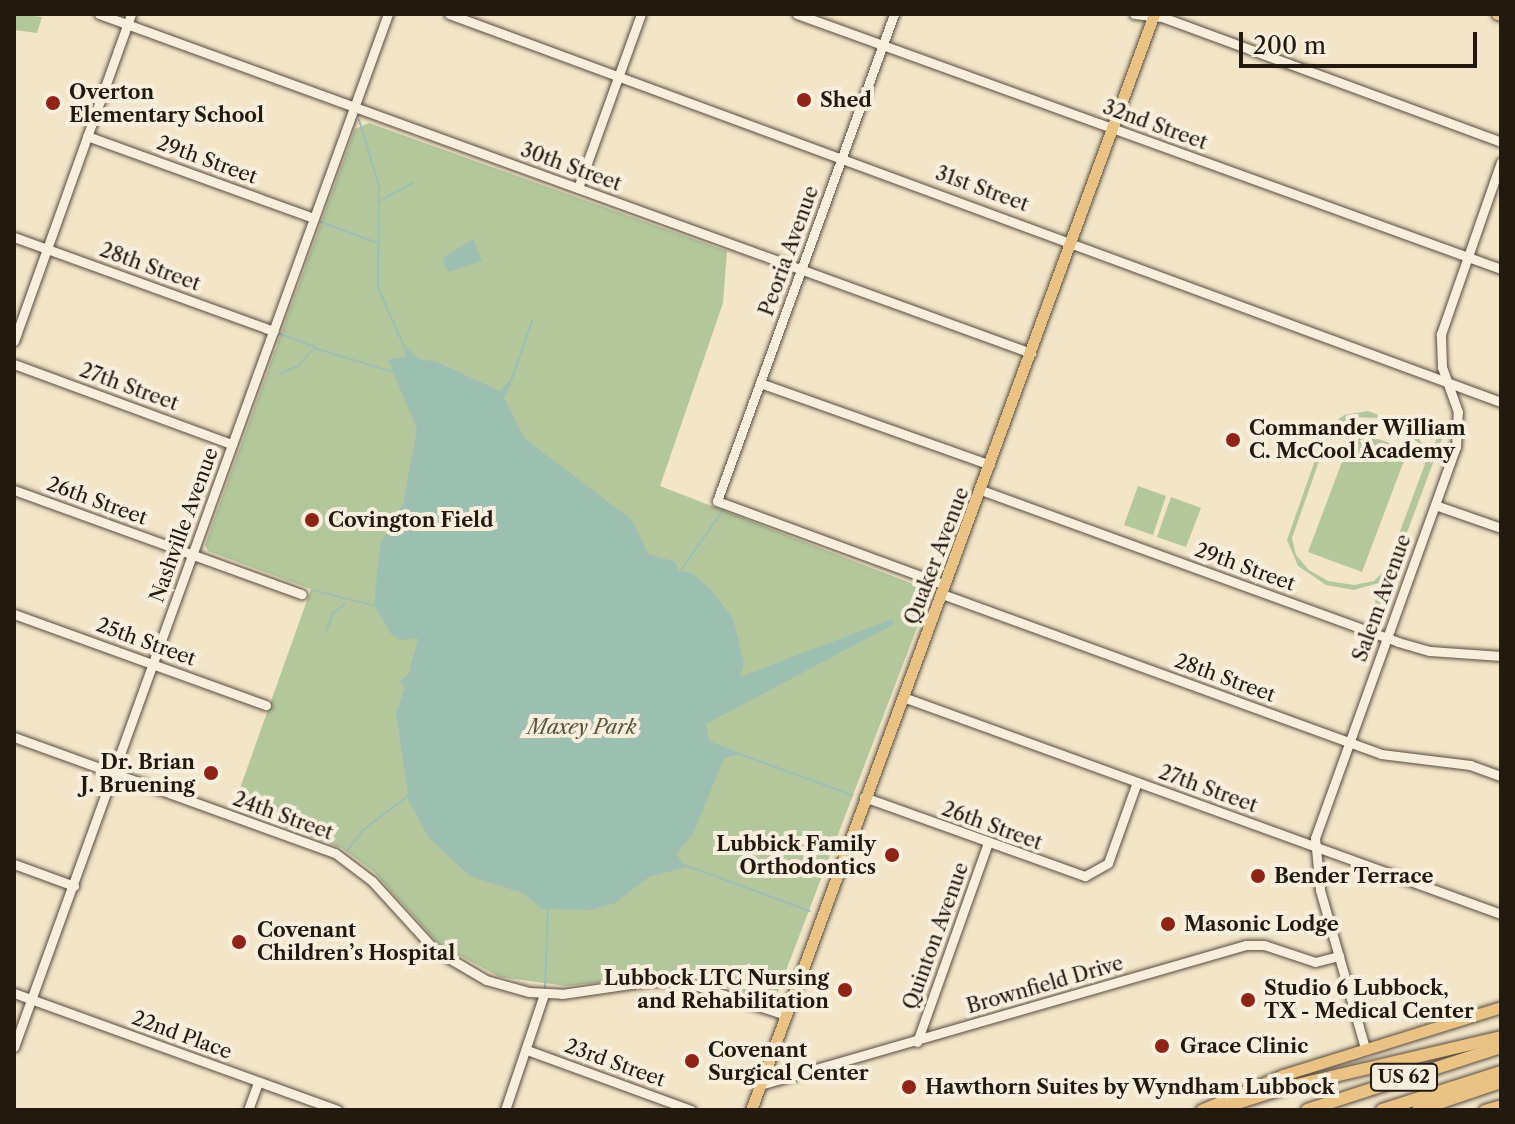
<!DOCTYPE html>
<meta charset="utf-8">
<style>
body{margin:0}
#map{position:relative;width:1515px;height:1124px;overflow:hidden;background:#f2e5c8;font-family:"Libre Caslon Text",serif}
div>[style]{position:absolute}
.green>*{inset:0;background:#b4c69b}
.water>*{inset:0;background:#9cbfb2}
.stream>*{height:2px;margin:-1px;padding:0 1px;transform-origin:1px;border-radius:1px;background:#9cbfb2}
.roads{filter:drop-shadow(0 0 2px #564c3d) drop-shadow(0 0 2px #564c3d)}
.minor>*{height:9px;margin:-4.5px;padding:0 4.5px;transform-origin:4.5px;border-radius:4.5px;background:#f7eedb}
.major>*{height:11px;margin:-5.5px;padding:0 5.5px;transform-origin:5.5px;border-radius:5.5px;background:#e9c284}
.highway>*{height:12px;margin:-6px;padding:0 6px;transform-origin:6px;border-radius:6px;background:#e9c284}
.dots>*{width:22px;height:22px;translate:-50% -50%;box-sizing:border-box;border:4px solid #f7eedb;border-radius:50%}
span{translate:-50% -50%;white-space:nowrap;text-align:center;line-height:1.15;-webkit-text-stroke:8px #f7eedb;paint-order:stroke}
.shield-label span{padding:2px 6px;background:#f7eedb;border:2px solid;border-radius:6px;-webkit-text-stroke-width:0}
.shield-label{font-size:18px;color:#22190f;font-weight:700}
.poi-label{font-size:20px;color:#22190f;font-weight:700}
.left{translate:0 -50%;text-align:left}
.right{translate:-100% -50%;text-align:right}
.street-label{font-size:20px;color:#22190f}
.park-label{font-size:20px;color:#555640;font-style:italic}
.frame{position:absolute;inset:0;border:16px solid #22190f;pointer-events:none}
.scale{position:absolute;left:1239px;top:32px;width:238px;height:36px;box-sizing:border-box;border:4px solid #22190f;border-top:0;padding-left:10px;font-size:24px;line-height:28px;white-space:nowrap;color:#22190f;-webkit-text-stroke:6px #f7eedb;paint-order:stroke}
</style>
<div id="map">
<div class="green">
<i style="clip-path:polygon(14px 14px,42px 17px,37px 33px,15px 30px)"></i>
<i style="clip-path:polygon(369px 123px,727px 251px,723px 303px,660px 486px,931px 591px,774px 1002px,680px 973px,566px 986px,500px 977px,440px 945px,374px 872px,342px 848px,233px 808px,311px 589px,208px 551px,205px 545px,355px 129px)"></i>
<i style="clip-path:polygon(evenodd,1368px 411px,1411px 427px,1430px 455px,1440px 430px,1445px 431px,1378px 610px,1373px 608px,1382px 582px,1354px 590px,1326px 585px,1298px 566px,1287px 540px,1326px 429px,1344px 415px,1368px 411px,1351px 417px,1379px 418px,1403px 428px,1421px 446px,1425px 464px,1386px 569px,1374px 581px,1354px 585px,1328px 581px,1309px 570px,1296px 555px,1292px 538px,1328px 436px,1351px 417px)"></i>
<i style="clip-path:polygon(1354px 430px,1408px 450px,1362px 572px,1308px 552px)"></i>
<i style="clip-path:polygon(1138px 486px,1166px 496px,1153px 535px,1124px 525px)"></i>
<i style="clip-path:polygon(1171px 497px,1201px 508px,1186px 547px,1157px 537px)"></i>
</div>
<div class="water">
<i style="clip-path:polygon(473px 239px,482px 261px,448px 272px,443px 258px)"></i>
<i style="clip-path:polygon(403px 345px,419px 359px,437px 362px,500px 391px,508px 382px,510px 380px,512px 381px,504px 398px,525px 439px,632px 520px,648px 554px,676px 562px,678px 571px,693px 573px,715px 594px,733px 619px,744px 662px,740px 677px,892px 619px,894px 624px,706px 724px,709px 741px,742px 754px,724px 758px,693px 834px,676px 854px,686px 867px,649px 877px,615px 903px,591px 910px,542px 909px,523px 893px,470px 876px,429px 838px,409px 801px,396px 713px,405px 687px,400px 682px,409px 673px,418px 638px,400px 640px,391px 634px,374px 604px,380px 545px,403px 504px,417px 429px,388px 360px,406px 356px)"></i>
</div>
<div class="stream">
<i style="left:359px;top:120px;width:69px;rotate:73.1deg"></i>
<i style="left:379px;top:186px;width:102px;rotate:90.6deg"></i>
<i style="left:378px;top:288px;width:64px;rotate:65.9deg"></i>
<i style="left:380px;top:201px;width:38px;rotate:-29deg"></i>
<i style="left:321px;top:222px;width:58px;rotate:20.3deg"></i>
<i style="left:280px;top:334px;width:38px;rotate:20deg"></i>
<i style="left:280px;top:374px;width:20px;rotate:-24deg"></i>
<i style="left:298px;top:366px;width:24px;rotate:-48deg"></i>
<i style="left:314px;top:348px;width:83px;rotate:16.9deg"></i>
<i style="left:511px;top:381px;width:64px;rotate:-70.7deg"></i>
<i style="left:681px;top:570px;width:73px;rotate:-55deg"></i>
<i style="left:312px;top:590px;width:66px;rotate:14deg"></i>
<i style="left:326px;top:632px;width:20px;rotate:-70deg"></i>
<i style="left:333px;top:613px;width:15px;rotate:-37deg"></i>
<i style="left:734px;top:752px;width:126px;rotate:20deg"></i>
<i style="left:347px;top:851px;width:25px;rotate:-53deg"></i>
<i style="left:362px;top:831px;width:61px;rotate:-37.6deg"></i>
<i style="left:682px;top:864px;width:136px;rotate:20.2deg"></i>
<i style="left:545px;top:989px;width:80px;rotate:-87.9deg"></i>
</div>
<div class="roads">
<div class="minor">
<i style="left:99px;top:14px;width:992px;rotate:19.99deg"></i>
<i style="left:449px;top:14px;width:1121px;rotate:20.25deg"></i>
<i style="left:797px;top:14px;width:749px;rotate:19.91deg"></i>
<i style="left:894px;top:14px;width:518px;rotate:109.97deg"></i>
<i style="left:717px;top:501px;width:243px;rotate:20.2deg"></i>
<i style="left:1134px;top:14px;width:28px;rotate:6deg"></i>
<i style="left:1162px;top:17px;width:361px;rotate:20.2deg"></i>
<i style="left:87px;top:136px;width:241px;rotate:19.9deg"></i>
<i style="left:578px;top:188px;width:185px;rotate:-70.1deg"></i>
<i style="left:14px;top:237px;width:276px;rotate:19.9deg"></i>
<i style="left:14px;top:341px;width:347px;rotate:-70.3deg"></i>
<i style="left:14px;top:364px;width:232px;rotate:20.2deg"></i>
<i style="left:760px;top:383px;width:244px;rotate:19.6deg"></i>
<i style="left:14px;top:490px;width:306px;rotate:19.9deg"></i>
<i style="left:981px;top:490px;width:444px;rotate:20deg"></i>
<i style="left:1398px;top:642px;width:33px;rotate:16deg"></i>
<i style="left:1430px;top:651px;width:71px;rotate:4deg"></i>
<i style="left:1435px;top:505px;width:70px;rotate:19.2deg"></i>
<i style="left:942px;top:594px;width:467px;rotate:20deg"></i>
<i style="left:1381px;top:754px;width:90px;rotate:7deg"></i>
<i style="left:1470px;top:765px;width:33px;rotate:20deg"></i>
<i style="left:14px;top:614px;width:268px;rotate:19.9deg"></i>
<i style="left:903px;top:697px;width:636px;rotate:19.94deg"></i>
<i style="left:14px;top:737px;width:341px;rotate:19.9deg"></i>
<i style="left:335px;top:853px;width:46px;rotate:37.1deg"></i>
<i style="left:372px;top:881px;width:93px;rotate:47.6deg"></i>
<i style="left:435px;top:950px;width:59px;rotate:30.5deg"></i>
<i style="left:486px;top:980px;width:45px;rotate:15.6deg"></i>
<i style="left:529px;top:992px;width:33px;rotate:3deg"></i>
<i style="left:562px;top:994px;width:90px;rotate:-8.3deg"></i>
<i style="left:651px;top:981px;width:34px;rotate:2deg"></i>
<i style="left:685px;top:982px;width:106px;rotate:18.1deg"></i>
<i style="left:864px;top:797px;width:235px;rotate:19.7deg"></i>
<i style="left:1085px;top:876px;width:26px;rotate:-29deg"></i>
<i style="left:1108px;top:863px;width:86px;rotate:-70.3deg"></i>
<i style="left:14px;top:864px;width:64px;rotate:20.1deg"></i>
<i style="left:14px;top:993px;width:344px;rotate:19.9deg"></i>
<i style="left:917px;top:1042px;width:211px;rotate:-70.4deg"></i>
<i style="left:14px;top:1047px;width:1099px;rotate:-70.1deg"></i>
<i style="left:1365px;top:1048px;width:164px;rotate:-105.9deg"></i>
<i style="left:1320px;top:890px;width:52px;rotate:-95.5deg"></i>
<i style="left:1315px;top:838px;width:416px;rotate:-70.2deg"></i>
<i style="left:1456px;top:447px;width:35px;rotate:-87deg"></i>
<i style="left:1458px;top:412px;width:48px;rotate:-109.6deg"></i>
<i style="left:1442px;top:367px;width:33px;rotate:-92deg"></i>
<i style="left:1441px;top:334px;width:182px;rotate:-70.8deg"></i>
<i style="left:527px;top:1050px;width:175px;rotate:20.1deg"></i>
<i style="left:760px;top:1085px;width:506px;rotate:-16.07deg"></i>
<i style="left:1246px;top:945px;width:18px"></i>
<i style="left:1264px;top:945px;width:54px;rotate:18.4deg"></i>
<i style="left:1315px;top:962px;width:25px;rotate:-14deg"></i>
<i style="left:248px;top:1110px;width:30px;rotate:-70deg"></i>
<i style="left:505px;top:1110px;width:122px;rotate:-71.4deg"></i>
</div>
<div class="major">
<i style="left:1497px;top:14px;width:4px;rotate:14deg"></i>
<i style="left:751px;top:1110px;width:1168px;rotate:-69.81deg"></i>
<i style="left:1201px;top:1110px;width:89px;rotate:-23.1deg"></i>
<i style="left:1283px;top:1075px;width:228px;rotate:-17.3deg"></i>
<i style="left:1484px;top:1110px;width:18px;rotate:-16deg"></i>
</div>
<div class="highway">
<i style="left:1215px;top:1110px;width:77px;rotate:-17.5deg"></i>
<i style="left:1288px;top:1087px;width:219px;rotate:-13.2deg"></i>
<i style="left:1307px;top:1110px;width:204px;rotate:-18deg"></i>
<i style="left:1382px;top:1110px;width:125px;rotate:-17.7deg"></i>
<i style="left:1418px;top:1110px;width:88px;rotate:-18.6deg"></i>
</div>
</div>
<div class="dots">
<i style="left:804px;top:100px;background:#8f2418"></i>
<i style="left:53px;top:103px;background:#8f2418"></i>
<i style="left:1233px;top:440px;background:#8f2418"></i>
<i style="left:312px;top:520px;background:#8f2418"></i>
<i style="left:211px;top:773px;background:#8f2418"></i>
<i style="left:892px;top:855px;background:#8f2418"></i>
<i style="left:1258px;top:876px;background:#8f2418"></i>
<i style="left:1168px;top:924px;background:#8f2418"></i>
<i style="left:239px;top:942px;background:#8f2418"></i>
<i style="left:845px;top:990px;background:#8f2418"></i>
<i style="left:1248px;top:1000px;background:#8f2418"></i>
<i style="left:1162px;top:1046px;background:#8f2418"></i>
<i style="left:692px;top:1061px;background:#8f2418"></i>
<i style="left:909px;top:1087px;background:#8f2418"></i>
</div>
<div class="shield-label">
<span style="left:1404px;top:1077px">US 62</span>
</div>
<div class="poi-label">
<span class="left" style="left:69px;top:104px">Overton<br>Elementary School</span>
<span class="left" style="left:820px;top:100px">Shed</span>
<span class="left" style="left:1249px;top:440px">Commander William<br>C. McCool Academy</span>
<span class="left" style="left:328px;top:520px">Covington Field</span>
<span class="right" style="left:195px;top:774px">Dr. Brian<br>J. Bruening</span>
<span class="right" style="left:876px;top:856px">Lubbick Family<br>Orthodontics</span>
<span class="left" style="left:1274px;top:876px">Bender Terrace</span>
<span class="left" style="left:1184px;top:924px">Masonic Lodge</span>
<span class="left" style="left:257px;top:942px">Covenant<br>Children’s Hospital</span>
<span class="right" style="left:829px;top:990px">Lubbock LTC Nursing<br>and Rehabilitation</span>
<span class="left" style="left:1264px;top:1000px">Studio 6 Lubbock,<br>TX - Medical Center</span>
<span class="left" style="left:1180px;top:1046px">Grace Clinic</span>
<span class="left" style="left:708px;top:1062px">Covenant<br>Surgical Center</span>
<span class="left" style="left:925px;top:1087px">Hawthorn Suites by Wyndham Lubbock</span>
</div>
<div class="street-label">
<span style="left:1155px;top:125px;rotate:20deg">32nd Street</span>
<span style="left:207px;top:160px;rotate:20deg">29th Street</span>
<span style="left:571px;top:167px;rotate:20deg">30th Street</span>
<span style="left:982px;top:189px;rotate:20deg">31st Street</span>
<span style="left:789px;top:251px;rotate:-70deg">Peoria Avenue</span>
<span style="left:150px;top:267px;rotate:20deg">28th Street</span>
<span style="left:129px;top:387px;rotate:20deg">27th Street</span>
<span style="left:97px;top:501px;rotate:20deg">26th Street</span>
<span style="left:184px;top:525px;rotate:-70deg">Nashville Avenue</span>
<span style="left:937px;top:556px;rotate:-69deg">Quaker Avenue</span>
<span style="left:1245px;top:567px;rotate:20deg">29th Street</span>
<span style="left:1382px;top:598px;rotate:-70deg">Salem Avenue</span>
<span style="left:146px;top:642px;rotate:20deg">25th Street</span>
<span style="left:1225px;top:678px;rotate:20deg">28th Street</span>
<span style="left:1208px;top:789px;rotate:20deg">27th Street</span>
<span style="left:283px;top:816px;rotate:20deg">24th Street</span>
<span style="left:992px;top:826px;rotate:20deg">26th Street</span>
<span style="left:936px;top:936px;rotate:-70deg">Quinton Avenue</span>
<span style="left:1045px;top:985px;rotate:-16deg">Brownfield Drive</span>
<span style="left:182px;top:1035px;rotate:20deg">22nd Place</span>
<span style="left:615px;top:1063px;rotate:20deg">23rd Street</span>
</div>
<div class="park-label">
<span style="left:582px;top:727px">Maxey Park</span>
</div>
<div class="frame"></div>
<div class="scale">200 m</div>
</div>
